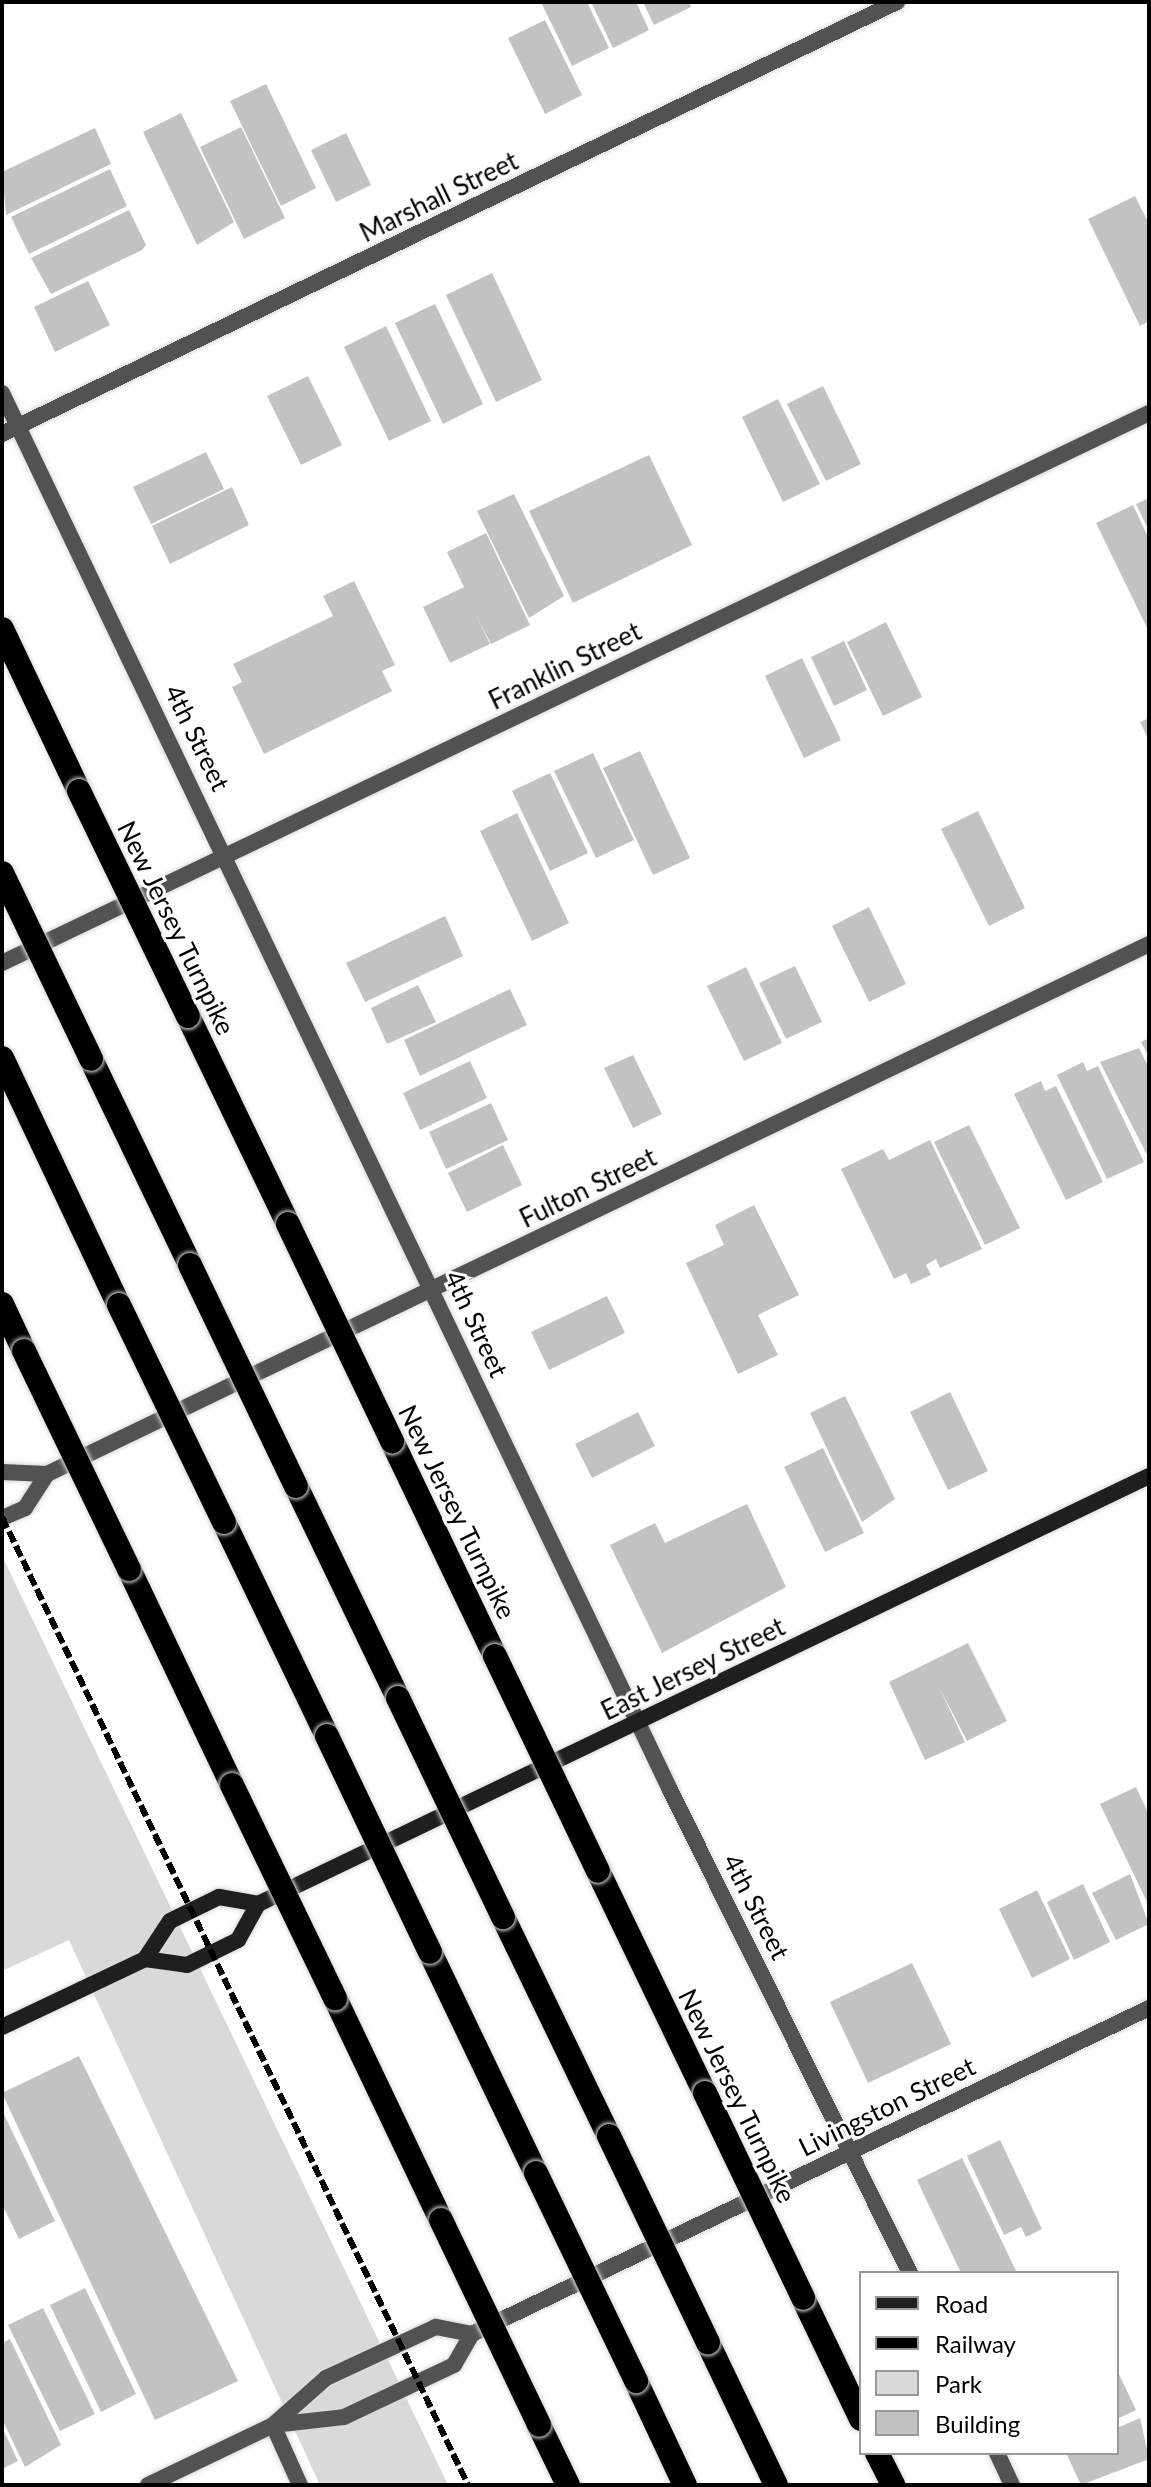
<!DOCTYPE html>
<style>
body{margin:0}
#map{position:relative;width:1151px;height:2487px;overflow:hidden;background:#fff;font-family:Lato,sans-serif}
div>[style]{position:absolute}
.green>*{inset:0;background:#d9d9d9}
.building>*{inset:0;background:#c2c2c2}
.roads{filter:drop-shadow(0 0 2px #dbdbdb) drop-shadow(0 0 2px #dbdbdb)}
.street>*{height:16px;margin:-8px;padding:0 8px;transform-origin:8px;border-radius:8px;background:#525252}
.secondary>*{height:16px;margin:-8px;padding:0 8px;transform-origin:8px;border-radius:8px;background:#1f1f1f}
.highway>*{height:24px;margin:-12px;padding:0 12px;transform-origin:12px;border-radius:12px;background:#000}
.rail>*{height:6px;margin-top:-3px;transform-origin:0;background:repeating-linear-gradient(90deg,#000 0 12px,transparent 0 16px)}
.bridges{filter:drop-shadow(0 0 2px #dbdbdb) drop-shadow(0 0 2px #dbdbdb)}
.highway-bridge>*{height:24px;margin:-12px;padding:0 12px;transform-origin:12px;border-radius:12px;background:#000}
span{translate:-50% -50%;white-space:nowrap;text-align:center;line-height:1.15;-webkit-text-stroke:6px #fff;paint-order:stroke}
.street-label{font-size:26px;color:#000}
.frame{position:absolute;inset:0;border:4px solid #000;pointer-events:none}
.legend{position:absolute;left:859px;top:2271px;width:260px;height:184px;box-sizing:border-box;background:#fff;border:2px solid #999;margin:0;padding:10px 14px;list-style:none;font-size:24px;color:#000}
.legend li{display:flex;align-items:center;gap:16px;height:40px}
.legend b{width:40px;border:2px solid #999}
</style>
<div id="map">
<div class="green">
<i style="clip-path:polygon(2px 1556px,448px 2485px,320px 2485px,69px 1940px,2px 1971px)"></i>
</div>
<div class="building">
<i style="clip-path:polygon(541px 2px,587px 2px,609px 48px,572px 66px)"></i>
<i style="clip-path:polygon(591px 2px,636px 2px,649px 30px,613px 48px)"></i>
<i style="clip-path:polygon(643px 2px,689px 2px,691px 7px,654px 25px)"></i>
<i style="clip-path:polygon(545px 20px,582px 95px,545px 114px,508px 38px)"></i>
<i style="clip-path:polygon(266px 84px,316px 188px,281px 206px,230px 101px)"></i>
<i style="clip-path:polygon(181px 113px,234px 222px,197px 245px,143px 132px)"></i>
<i style="clip-path:polygon(241px 127px,285px 218px,244px 239px,200px 147px)"></i>
<i style="clip-path:polygon(95px 128px,111px 164px,6px 215px,2px 172px)"></i>
<i style="clip-path:polygon(346px 133px,371px 185px,336px 202px,311px 150px)"></i>
<i style="clip-path:polygon(110px 169px,127px 206px,29px 254px,11px 217px)"></i>
<i style="clip-path:polygon(1135px 196px,1149px 224px,1149px 321px,1140px 326px,1088px 219px)"></i>
<i style="clip-path:polygon(129px 210px,146px 245px,142px 250px,51px 294px,31px 258px)"></i>
<i style="clip-path:polygon(492px 273px,542px 380px,496px 402px,446px 295px)"></i>
<i style="clip-path:polygon(88px 281px,110px 325px,55px 352px,34px 307px)"></i>
<i style="clip-path:polygon(435px 304px,483px 404px,443px 424px,395px 323px)"></i>
<i style="clip-path:polygon(386px 326px,431px 421px,389px 441px,344px 347px)"></i>
<i style="clip-path:polygon(308px 376px,342px 445px,301px 465px,267px 396px)"></i>
<i style="clip-path:polygon(823px 386px,861px 464px,826px 481px,787px 404px)"></i>
<i style="clip-path:polygon(778px 399px,820px 484px,783px 502px,742px 417px)"></i>
<i style="clip-path:polygon(206px 452px,224px 489px,151px 524px,133px 487px)"></i>
<i style="clip-path:polygon(649px 455px,692px 545px,573px 603px,529px 511px)"></i>
<i style="clip-path:polygon(232px 487px,249px 525px,170px 564px,152px 526px)"></i>
<i style="clip-path:polygon(514px 494px,564px 596px,529px 618px,477px 511px)"></i>
<i style="clip-path:polygon(1149px 498px,1149px 531px,1136px 504px)"></i>
<i style="clip-path:polygon(1133px 505px,1149px 539px,1149px 632px,1096px 523px)"></i>
<i style="clip-path:polygon(486px 533px,530px 625px,491px 644px,476px 615px,490px 644px,450px 663px,423px 607px,464px 587px,447px 552px)"></i>
<i style="clip-path:polygon(354px 581px,395px 665px,382px 671px,392px 691px,264px 754px,232px 687px,242px 682px,233px 664px,333px 616px,323px 596px)"></i>
<i style="clip-path:polygon(886px 622px,922px 697px,883px 716px,847px 642px)"></i>
<i style="clip-path:polygon(844px 641px,867px 690px,834px 706px,811px 657px)"></i>
<i style="clip-path:polygon(802px 658px,841px 740px,804px 758px,765px 676px)"></i>
<i style="clip-path:polygon(1149px 718px,1149px 741px,1140px 722px)"></i>
<i style="clip-path:polygon(640px 751px,690px 858px,653px 875px,603px 768px)"></i>
<i style="clip-path:polygon(593px 753px,634px 840px,596px 858px,554px 771px)"></i>
<i style="clip-path:polygon(550px 773px,588px 853px,550px 871px,512px 791px)"></i>
<i style="clip-path:polygon(978px 811px,1025px 908px,989px 926px,941px 829px)"></i>
<i style="clip-path:polygon(517px 813px,569px 923px,532px 941px,480px 831px)"></i>
<i style="clip-path:polygon(869px 907px,906px 984px,869px 1002px,832px 926px)"></i>
<i style="clip-path:polygon(445px 916px,463px 956px,365px 1002px,346px 963px)"></i>
<i style="clip-path:polygon(795px 966px,822px 1022px,786px 1039px,759px 983px)"></i>
<i style="clip-path:polygon(746px 967px,782px 1043px,744px 1061px,707px 986px)"></i>
<i style="clip-path:polygon(418px 985px,436px 1022px,387px 1044px,371px 1008px)"></i>
<i style="clip-path:polygon(510px 989px,527px 1025px,420px 1076px,404px 1040px)"></i>
<i style="clip-path:polygon(1149px 1038px,1149px 1057px,1141px 1042px)"></i>
<i style="clip-path:polygon(1139px 1048px,1149px 1068px,1149px 1159px,1100px 1062px)"></i>
<i style="clip-path:polygon(633px 1055px,662px 1114px,633px 1128px,604px 1068px)"></i>
<i style="clip-path:polygon(470px 1061px,487px 1098px,420px 1130px,403px 1093px)"></i>
<i style="clip-path:polygon(1083px 1062px,1087px 1071px,1098px 1066px,1144px 1162px,1107px 1179px,1057px 1075px)"></i>
<i style="clip-path:polygon(1041px 1081px,1045px 1091px,1056px 1086px,1103px 1182px,1066px 1200px,1014px 1094px)"></i>
<i style="clip-path:polygon(491px 1103px,508px 1140px,446px 1169px,429px 1132px)"></i>
<i style="clip-path:polygon(969px 1125px,1020px 1228px,985px 1245px,934px 1142px)"></i>
<i style="clip-path:polygon(930px 1140px,982px 1249px,940px 1268px,936px 1259px,926px 1265px,931px 1275px,911px 1284px,906px 1273px,894px 1279px,841px 1169px,883px 1149px,889px 1160px)"></i>
<i style="clip-path:polygon(503px 1145px,522px 1185px,467px 1212px,448px 1173px)"></i>
<i style="clip-path:polygon(754px 1205px,799px 1295px,758px 1315px,778px 1355px,738px 1374px,686px 1263px,724px 1245px,715px 1225px)"></i>
<i style="clip-path:polygon(607px 1296px,625px 1333px,549px 1370px,531px 1332px)"></i>
<i style="clip-path:polygon(950px 1392px,988px 1471px,948px 1490px,910px 1412px)"></i>
<i style="clip-path:polygon(845px 1396px,895px 1499px,862px 1522px,810px 1413px)"></i>
<i style="clip-path:polygon(638px 1412px,655px 1446px,592px 1478px,575px 1444px)"></i>
<i style="clip-path:polygon(823px 1448px,864px 1533px,825px 1552px,784px 1467px)"></i>
<i style="clip-path:polygon(747px 1504px,786px 1587px,662px 1653px,610px 1545px,655px 1523px,665px 1543px)"></i>
<i style="clip-path:polygon(968px 1643px,1007px 1721px,967px 1741px,939px 1687px,965px 1742px,925px 1760px,889px 1682px)"></i>
<i style="clip-path:polygon(1136px 1787px,1149px 1815px,1149px 1906px,1100px 1804px)"></i>
<i style="clip-path:polygon(1130px 1874px,1149px 1924px,1116px 1940px,1092px 1893px)"></i>
<i style="clip-path:polygon(1083px 1884px,1110px 1942px,1074px 1960px,1047px 1902px)"></i>
<i style="clip-path:polygon(1037px 1890px,1070px 1959px,1032px 1978px,999px 1909px)"></i>
<i style="clip-path:polygon(912px 1963px,951px 2044px,868px 2083px,830px 2002px)"></i>
<i style="clip-path:polygon(79px 2056px,238px 2381px,155px 2420px,2px 2093px)"></i>
<i style="clip-path:polygon(2px 2110px,55px 2221px,19px 2239px,2px 2204px)"></i>
<i style="clip-path:polygon(1000px 2140px,1042px 2229px,1026px 2237px,1021px 2227px,1004px 2235px,967px 2156px)"></i>
<i style="clip-path:polygon(962px 2158px,1017px 2273px,961px 2273px,917px 2180px)"></i>
<i style="clip-path:polygon(85px 2288px,136px 2394px,101px 2412px,50px 2305px)"></i>
<i style="clip-path:polygon(43px 2308px,95px 2414px,60px 2431px,8px 2325px)"></i>
<i style="clip-path:polygon(10px 2339px,61px 2445px,25px 2467px,2px 2419px,2px 2343px)"></i>
<i style="clip-path:polygon(1117px 2370px,1136px 2410px,1117px 2419px)"></i>
<i style="clip-path:polygon(1140px 2418px,1149px 2459px,1081px 2485px,1066px 2453px,1117px 2453px,1117px 2428px)"></i>
<i style="clip-path:polygon(2px 2427px,18px 2461px,2px 2469px)"></i>
</div>
<div class="roads">
<div class="street">
<i style="left:2px;top:393px;width:1548px;rotate:64.44deg"></i>
<i style="left:670px;top:1790px;width:539px;rotate:63.58deg"></i>
<i style="left:2px;top:434px;width:994px;rotate:-25.77deg"></i>
<i style="left:2px;top:963px;width:1272px;rotate:-25.62deg"></i>
<i style="left:2px;top:1472px;width:45px;rotate:2.5deg"></i>
<i style="left:2px;top:1518px;width:25px;rotate:-23deg"></i>
<i style="left:25px;top:1508px;width:40px;rotate:-57.1deg"></i>
<i style="left:47px;top:1474px;width:1223px;rotate:-25.68deg"></i>
<i style="left:273px;top:2425px;width:71px;rotate:-6.4deg"></i>
<i style="left:344px;top:2417px;width:122px;rotate:-25.3deg"></i>
<i style="left:454px;top:2365px;width:36px;rotate:-60deg"></i>
<i style="left:472px;top:2334px;width:751px;rotate:-25.71deg"></i>
<i style="left:273px;top:2425px;width:66px;rotate:65.8deg"></i>
<i style="left:997px;top:2453px;width:35px;rotate:65deg"></i>
<i style="left:148px;top:2485px;width:139px;rotate:-25.6deg"></i>
<i style="left:273px;top:2425px;width:71px;rotate:-41.6deg"></i>
<i style="left:326px;top:2378px;width:121px;rotate:-24.9deg"></i>
<i style="left:436px;top:2327px;width:37px;rotate:11deg"></i>
</div>
<div class="secondary">
<i style="left:145px;top:1959px;width:42px;rotate:8.1deg"></i>
<i style="left:187px;top:1965px;width:57px;rotate:-26.1deg"></i>
<i style="left:238px;top:1940px;width:41px;rotate:-60.9deg"></i>
<i style="left:2px;top:2027px;width:158px;rotate:-25.4deg"></i>
<i style="left:145px;top:1959px;width:45px;rotate:-56.7deg"></i>
<i style="left:170px;top:1921px;width:55px;rotate:-26.1deg"></i>
<i style="left:219px;top:1897px;width:40px;rotate:10deg"></i>
<i style="left:258px;top:1904px;width:988px;rotate:-25.66deg"></i>
</div>
<div class="highway">
<i style="left:2px;top:629px;width:179px;rotate:64.6deg"></i>
<i style="left:188px;top:1016px;width:231px;rotate:64.3deg"></i>
<i style="left:2px;top:1058px;width:273px;rotate:64.7deg"></i>
<i style="left:91px;top:1059px;width:229px;rotate:64.3deg"></i>
<i style="left:2px;top:1304px;width:52px;rotate:64.9deg"></i>
<i style="left:392px;top:1441px;width:238px;rotate:64.4deg"></i>
<i style="left:296px;top:1486px;width:235px;rotate:64.3deg"></i>
<i style="left:224px;top:1522px;width:237px;rotate:64.3deg"></i>
<i style="left:129px;top:1569px;width:239px;rotate:64.5deg"></i>
<i style="left:598px;top:1871px;width:246px;rotate:64.3deg"></i>
<i style="left:503px;top:1917px;width:243px;rotate:64.2deg"></i>
<i style="left:430px;top:1952px;width:245px;rotate:64.4deg"></i>
<i style="left:335px;top:1998px;width:246px;rotate:64.5deg"></i>
<i style="left:803px;top:2298px;width:134px;rotate:64.4deg"></i>
<i style="left:708px;top:2343px;width:157px;rotate:64.4deg"></i>
<i style="left:636px;top:2381px;width:115px;rotate:64.8deg"></i>
<i style="left:539px;top:2425px;width:67px;rotate:64.2deg"></i>
<i style="left:877px;top:2453px;width:36px;rotate:63deg"></i>
</div>
</div>
<div class="rail">
<i style="left:2px;top:1517px;width:1074px;rotate:64.29deg"></i>
</div>
<div class="bridges">
<div class="highway-bridge">
<i style="left:79px;top:791px;width:250px;rotate:64.2deg"></i>
<i style="left:2px;top:873px;width:206px;rotate:64.4deg"></i>
<i style="left:288px;top:1224px;width:241px;rotate:64.4deg"></i>
<i style="left:190px;top:1265px;width:245px;rotate:64.4deg"></i>
<i style="left:119px;top:1305px;width:241px;rotate:64.2deg"></i>
<i style="left:24px;top:1351px;width:242px;rotate:64.3deg"></i>
<i style="left:495px;top:1656px;width:238px;rotate:64.4deg"></i>
<i style="left:398px;top:1698px;width:243px;rotate:64.4deg"></i>
<i style="left:327px;top:1736px;width:239px;rotate:64.5deg"></i>
<i style="left:232px;top:1785px;width:237px;rotate:64.2deg"></i>
<i style="left:705px;top:2093px;width:227px;rotate:64.4deg"></i>
<i style="left:609px;top:2136px;width:229px;rotate:64.4deg"></i>
<i style="left:536px;top:2173px;width:231px;rotate:64.3deg"></i>
<i style="left:441px;top:2220px;width:227px;rotate:64.4deg"></i>
</div>
</div>
<div class="street-label">
<span style="left:439px;top:197px;rotate:-26deg">Marshall Street</span>
<span style="left:565px;top:666px;rotate:-26deg">Franklin Street</span>
<span style="left:197px;top:738px;rotate:64deg">4th Street</span>
<span style="left:176px;top:928px;rotate:64deg">New Jersey Turnpike</span>
<span style="left:588px;top:1188px;rotate:-26deg">Fulton Street</span>
<span style="left:476px;top:1324px;rotate:65deg">4th Street</span>
<span style="left:457px;top:1512px;rotate:64deg">New Jersey Turnpike</span>
<span style="left:693px;top:1669px;rotate:-26deg">East Jersey Street</span>
<span style="left:756px;top:1907px;rotate:63deg">4th Street</span>
<span style="left:737px;top:2096px;rotate:64deg">New Jersey Turnpike</span>
<span style="left:887px;top:2107px;rotate:-26deg">Livingston Street</span>
</div>
<div class="frame"></div>
<ul class="legend">
<li><b style="height:10px;background:#1f1f1f"></b>Road</li>
<li><b style="height:10px;background:#000"></b>Railway</li>
<li><b style="height:22px;background:#d9d9d9"></b>Park</li>
<li><b style="height:22px;background:#c2c2c2"></b>Building</li>
</ul>
</div>
